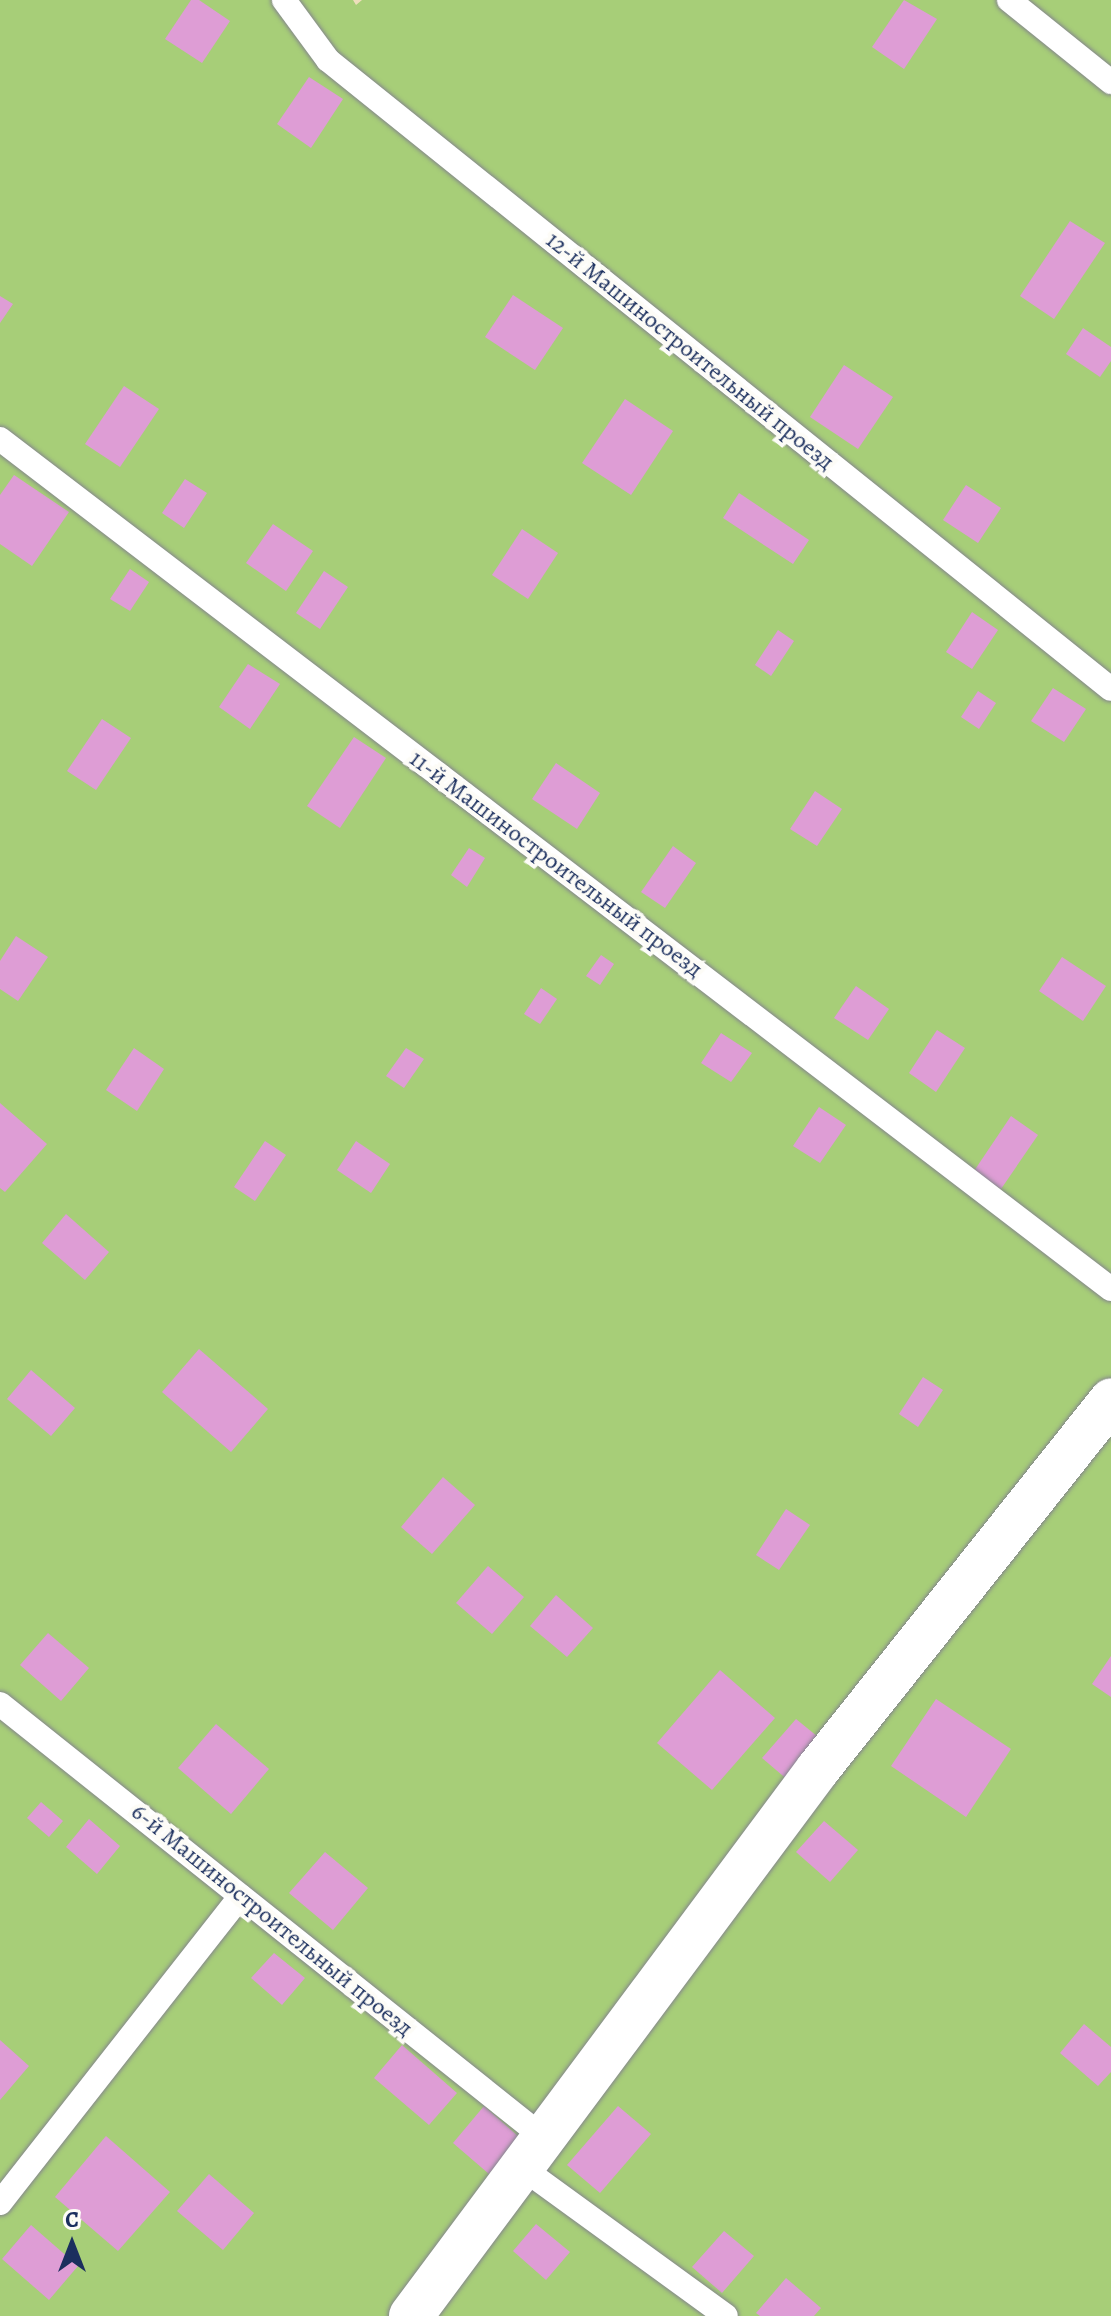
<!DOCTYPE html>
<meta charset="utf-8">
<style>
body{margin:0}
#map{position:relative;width:1111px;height:2316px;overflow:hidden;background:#eddebb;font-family:Alegreya,serif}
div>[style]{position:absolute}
.green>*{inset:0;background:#a7ce78}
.building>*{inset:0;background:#de9dd5}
.roads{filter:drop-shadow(0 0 2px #84868c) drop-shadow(0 0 2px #84868c)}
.service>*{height:24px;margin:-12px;padding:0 12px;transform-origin:12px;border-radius:12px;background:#fff}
.minor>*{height:44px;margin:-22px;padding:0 22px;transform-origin:22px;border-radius:22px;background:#fff}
span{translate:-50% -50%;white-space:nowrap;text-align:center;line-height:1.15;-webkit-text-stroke:8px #fdfcf7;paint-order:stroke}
.street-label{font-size:24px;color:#1b2f5e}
.north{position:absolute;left:32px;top:2204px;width:80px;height:80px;-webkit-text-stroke:6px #fdfcf7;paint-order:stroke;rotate:0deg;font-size:22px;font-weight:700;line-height:32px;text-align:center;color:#1b2f5e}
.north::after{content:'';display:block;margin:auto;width:28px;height:36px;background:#1b2f5e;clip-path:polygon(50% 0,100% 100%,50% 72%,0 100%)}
</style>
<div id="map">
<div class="green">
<i style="clip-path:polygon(0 0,353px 0,356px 5px,362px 0,1111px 0,1111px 2316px,0 2316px)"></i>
</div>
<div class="building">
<i style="clip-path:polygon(191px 0,199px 0,230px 21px,202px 63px,165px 39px)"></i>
<i style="clip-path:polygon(904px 0,937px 19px,904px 69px,872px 47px)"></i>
<i style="clip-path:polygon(309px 77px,343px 99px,311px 148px,277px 124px)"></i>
<i style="clip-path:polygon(1070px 221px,1105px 243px,1054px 319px,1020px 296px)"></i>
<i style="clip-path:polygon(513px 295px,563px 328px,535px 370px,485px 337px)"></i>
<i style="clip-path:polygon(0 296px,13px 304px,0 323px)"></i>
<i style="clip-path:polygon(1083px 328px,1111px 347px,1111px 361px,1100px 377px,1066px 354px)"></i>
<i style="clip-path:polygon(844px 365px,893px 397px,858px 449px,810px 417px)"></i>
<i style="clip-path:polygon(124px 386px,159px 409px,120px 467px,85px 444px)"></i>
<i style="clip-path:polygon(625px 399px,673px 431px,631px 495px,582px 463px)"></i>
<i style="clip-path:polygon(14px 475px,69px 512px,32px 566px,0 544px,0 495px)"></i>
<i style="clip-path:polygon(185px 479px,207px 493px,184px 528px,162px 513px)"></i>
<i style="clip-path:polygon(966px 485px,1001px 508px,978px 543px,943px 520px)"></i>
<i style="clip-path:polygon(739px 493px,809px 540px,793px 564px,723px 518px)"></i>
<i style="clip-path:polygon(273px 524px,313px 551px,286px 591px,246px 563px)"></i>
<i style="clip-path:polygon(522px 529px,558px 553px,528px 599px,492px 575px)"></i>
<i style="clip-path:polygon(130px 569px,149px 582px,130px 611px,110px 599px)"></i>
<i style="clip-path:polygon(324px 571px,348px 587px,320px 629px,296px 613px)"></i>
<i style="clip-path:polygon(972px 612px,998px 630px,972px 669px,946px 652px)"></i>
<i style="clip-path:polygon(778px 630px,794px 641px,771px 676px,755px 665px)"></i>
<i style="clip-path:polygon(248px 664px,280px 684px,250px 729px,219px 707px)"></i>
<i style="clip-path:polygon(1053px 688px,1086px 709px,1064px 742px,1031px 721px)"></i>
<i style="clip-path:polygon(978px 691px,996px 703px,979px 729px,961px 717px)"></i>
<i style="clip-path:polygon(102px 719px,131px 738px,96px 790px,67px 771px)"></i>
<i style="clip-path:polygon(354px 737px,386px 758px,340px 828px,307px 806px)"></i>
<i style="clip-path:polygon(556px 763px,600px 793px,577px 829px,532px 799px)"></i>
<i style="clip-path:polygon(815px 791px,842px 809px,817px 846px,790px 829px)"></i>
<i style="clip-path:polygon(673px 846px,696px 863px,665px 908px,641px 892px)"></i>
<i style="clip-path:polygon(469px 848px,485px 858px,467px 887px,451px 875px)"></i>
<i style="clip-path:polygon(16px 936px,48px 957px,18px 1001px,0 989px,0 961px)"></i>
<i style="clip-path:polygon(601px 955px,614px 964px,600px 985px,586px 976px)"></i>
<i style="clip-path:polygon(1062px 957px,1106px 986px,1083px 1021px,1039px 991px)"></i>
<i style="clip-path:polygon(856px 986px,889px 1009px,868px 1040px,834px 1018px)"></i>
<i style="clip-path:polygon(541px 988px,557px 999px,540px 1024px,524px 1014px)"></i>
<i style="clip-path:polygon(937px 1030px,965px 1048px,936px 1092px,909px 1073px)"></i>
<i style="clip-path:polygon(721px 1033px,752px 1053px,731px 1082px,701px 1063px)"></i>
<i style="clip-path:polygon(134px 1048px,164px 1069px,137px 1111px,106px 1090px)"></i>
<i style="clip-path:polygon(406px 1048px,424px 1059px,404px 1088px,386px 1076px)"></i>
<i style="clip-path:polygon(0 1103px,47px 1144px,5px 1192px,0 1188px)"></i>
<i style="clip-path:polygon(819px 1107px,846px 1125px,820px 1163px,793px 1146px)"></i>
<i style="clip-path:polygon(1011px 1116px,1038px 1135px,1001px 1189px,974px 1171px)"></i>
<i style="clip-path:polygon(265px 1141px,286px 1155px,255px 1201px,234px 1187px)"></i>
<i style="clip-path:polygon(356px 1141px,390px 1164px,371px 1193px,337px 1170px)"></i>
<i style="clip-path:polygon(66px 1214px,109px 1252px,85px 1280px,42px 1243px)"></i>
<i style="clip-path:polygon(199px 1349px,268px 1409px,231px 1452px,162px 1392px)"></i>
<i style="clip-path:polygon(31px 1370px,75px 1408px,51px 1436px,7px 1399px)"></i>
<i style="clip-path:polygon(923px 1377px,943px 1390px,918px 1427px,899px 1414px)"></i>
<i style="clip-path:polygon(443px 1477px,475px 1505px,432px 1554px,401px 1527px)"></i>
<i style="clip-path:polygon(786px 1509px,810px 1525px,779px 1570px,756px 1555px)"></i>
<i style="clip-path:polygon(488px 1566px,524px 1597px,492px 1634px,456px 1603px)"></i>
<i style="clip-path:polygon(556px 1595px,593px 1628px,567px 1657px,530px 1626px)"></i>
<i style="clip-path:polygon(48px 1633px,89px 1668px,61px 1701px,20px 1665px)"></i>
<i style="clip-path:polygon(1111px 1656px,1111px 1697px,1092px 1684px)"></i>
<i style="clip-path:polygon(720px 1670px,775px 1718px,712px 1790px,657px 1743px)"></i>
<i style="clip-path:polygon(936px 1699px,1011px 1749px,966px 1817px,891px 1766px)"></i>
<i style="clip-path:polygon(796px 1719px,823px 1741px,789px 1781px,762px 1758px)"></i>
<i style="clip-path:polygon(216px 1724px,269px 1769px,231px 1814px,178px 1768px)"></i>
<i style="clip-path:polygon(41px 1802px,63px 1821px,49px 1837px,27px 1818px)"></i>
<i style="clip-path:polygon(89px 1819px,120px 1846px,97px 1874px,66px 1847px)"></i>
<i style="clip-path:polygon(824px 1821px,858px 1850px,830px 1882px,796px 1852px)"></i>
<i style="clip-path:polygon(325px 1852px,368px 1888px,333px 1930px,289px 1893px)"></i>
<i style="clip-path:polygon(274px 1953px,305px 1978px,282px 2005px,251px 1978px)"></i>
<i style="clip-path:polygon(1084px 2024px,1111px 2047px,1111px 2072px,1098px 2086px,1060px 2053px)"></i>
<i style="clip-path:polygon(0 2040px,29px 2066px,0 2100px)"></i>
<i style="clip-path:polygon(402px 2045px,457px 2093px,429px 2125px,374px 2078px)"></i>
<i style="clip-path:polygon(484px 2106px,520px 2138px,489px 2174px,453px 2143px)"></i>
<i style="clip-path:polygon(618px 2106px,651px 2134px,600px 2193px,567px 2165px)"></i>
<i style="clip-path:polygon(106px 2136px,170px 2192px,118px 2251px,55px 2197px)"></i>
<i style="clip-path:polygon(209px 2174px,254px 2213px,223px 2250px,177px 2211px)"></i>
<i style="clip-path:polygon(536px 2224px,570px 2252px,546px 2280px,513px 2251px)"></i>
<i style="clip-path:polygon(31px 2225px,78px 2266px,49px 2300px,2px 2259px)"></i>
<i style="clip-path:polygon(724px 2231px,754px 2256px,722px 2293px,692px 2267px)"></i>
<i style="clip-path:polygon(786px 2278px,821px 2308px,814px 2316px,760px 2316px,756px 2313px)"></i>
</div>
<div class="roads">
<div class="service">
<i style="left:284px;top:0;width:74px;rotate:53.7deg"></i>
<i style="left:328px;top:60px;width:1004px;rotate:38.78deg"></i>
<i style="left:1009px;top:0;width:131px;rotate:38.8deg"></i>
<i style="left:0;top:439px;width:1399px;rotate:37.42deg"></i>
<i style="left:0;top:1704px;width:695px;rotate:38.57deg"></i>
<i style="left:521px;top:2167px;width:253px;rotate:36deg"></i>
<i style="left:0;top:2203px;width:390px;rotate:-51.9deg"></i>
</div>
<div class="minor">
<i style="left:411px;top:2316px;width:682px;rotate:-53.35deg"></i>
<i style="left:818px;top:1769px;width:471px;rotate:-51.5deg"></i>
</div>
</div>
<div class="street-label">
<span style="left:690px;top:351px;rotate:39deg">12-й Машиностроительный проезд</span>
<span style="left:556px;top:864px;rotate:37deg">11-й Машиностроительный проезд</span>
<span style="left:272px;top:1920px;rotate:39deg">6-й Машиностроительный проезд</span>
</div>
<div class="north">С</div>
</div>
